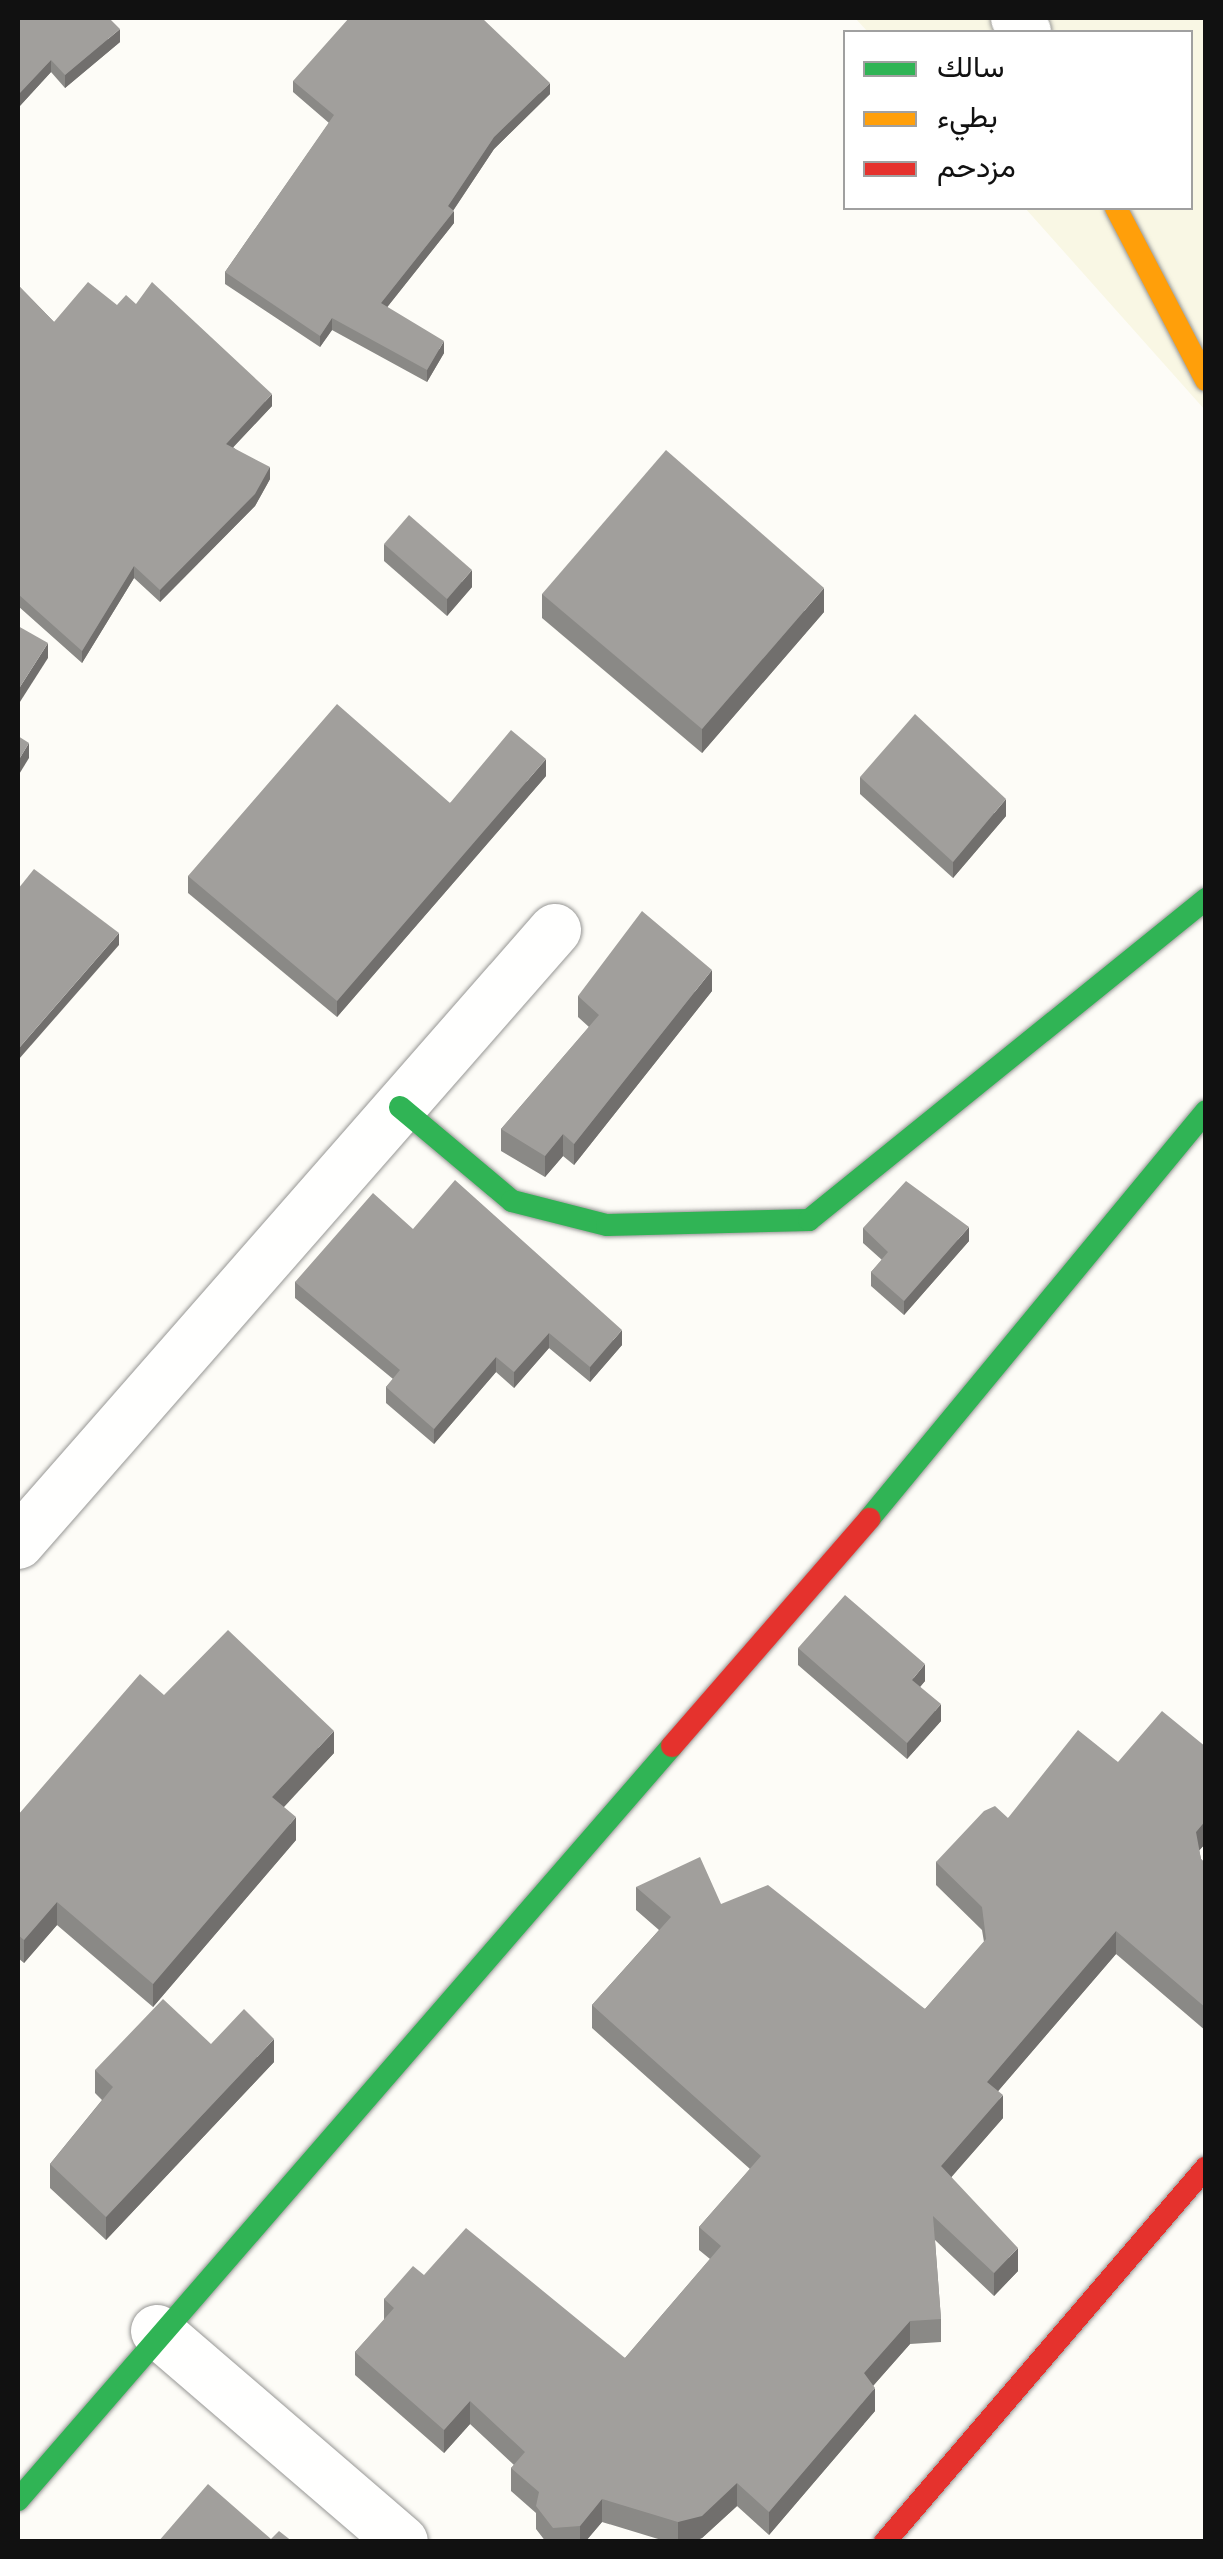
<!DOCTYPE html>
<meta charset="utf-8">
<style>
body{margin:0}
#map{position:relative;width:1223px;height:2559px;overflow:hidden;background:#fdfcf7;font-family:"Noto Serif",Vazirmatn,serif}
div>[style]{position:absolute}
.farmland>*{inset:0;background:#f9f7e4}
.roads{filter:drop-shadow(0 0 2px #979795) drop-shadow(0 0 2px #979795)}
.street>*{height:52px;margin:-26px;padding:0 26px;transform-origin:26px;border-radius:26px;background:#fffffe}
.fast>*{height:22px;margin:-11px;padding:0 11px;transform-origin:11px;border-radius:11px;background:#30b455}
.slow>*{height:22px;margin:-11px;padding:0 11px;transform-origin:11px;border-radius:11px;background:#ff9f0a}
.jam>*{height:22px;margin:-11px;padding:0 11px;transform-origin:11px;border-radius:11px;background:#e5322d}
.wall>*{inset:0;background:#8a8986}
.shaded-wall>*{inset:0;background:#716f6d}
.building>*{inset:0;background:#a19f9c}
span{translate:-50% -50%;white-space:nowrap;text-align:center;line-height:1.15;-webkit-text-stroke:10px #fff;paint-order:stroke}
.frame{position:absolute;inset:0;border:20px solid #111;pointer-events:none}
.legend{position:absolute;left:843px;top:30px;width:350px;height:180px;box-sizing:border-box;background:#fff;border:2px solid #a0a0a0;margin:0;padding:12px 18px;list-style:none;font-size:30px;color:#111}
.legend li{display:flex;align-items:center;gap:20px;height:50px}
.legend b{width:50px;border:2px solid #a0a0a0}
</style>
<div id="map">
<div class="farmland">
<i style="clip-path:polygon(855px 18px,1205px 18px,1205px 410px,1025px 208px,1190px 208px,1190px 32px,868px 32px)"></i>
</div>
<div class="roads">
<div class="street">
<i style="left:1017px;top:18px;width:16px;rotate:60deg"></i>
<i style="left:18px;top:1543px;width:815px;rotate:-48.78deg"></i>
<i style="left:157px;top:2331px;width:323px;rotate:40.7deg"></i>
</div>
<div class="fast">
<i style="left:400px;top:1107px;width:146px;rotate:40deg"></i>
<i style="left:512px;top:1201px;width:98px;rotate:14.2deg"></i>
<i style="left:607px;top:1225px;width:202px;rotate:-1.4deg"></i>
<i style="left:809px;top:1220px;width:511px;rotate:-38.96deg"></i>
<i style="left:869px;top:1519px;width:529px;rotate:-50.44deg"></i>
<i style="left:18px;top:2500px;width:998px;rotate:-49.06deg"></i>
</div>
<div class="slow">
<i style="left:1116px;top:208px;width:194px;rotate:62.4deg"></i>
</div>
<div class="jam">
<i style="left:672px;top:1746px;width:301px;rotate:-49deg"></i>
<i style="left:885px;top:2542px;width:493px;rotate:-49.4deg"></i>
</div>
</div>
<div class="wall">
<i style="clip-path:polygon(18px 18px,120px 42px,65px 88px,51px 72px,18px 108px)"></i>
<i style="clip-path:polygon(293px 81px,550px 94px,494px 149px,453px 211px,454px 223px,387px 307px,444px 353px,427px 382px,332px 330px,320px 347px,225px 284px,225px 272px,329px 123px,293px 92px)"></i>
<i style="clip-path:polygon(18px 285px,54px 322px,117px 305px,272px 406px,233px 447px,270px 479px,255px 506px,160px 602px,134px 578px,82px 663px,18px 606px)"></i>
<i style="clip-path:polygon(384px 544px,472px 587px,447px 616px,384px 561px)"></i>
<i style="clip-path:polygon(542px 594px,824px 612px,702px 753px,542px 618px)"></i>
<i style="clip-path:polygon(546px 776px,337px 1017px,188px 893px,188px 876px)"></i>
<i style="clip-path:polygon(860px 777px,1006px 816px,953px 878px,860px 794px)"></i>
<i style="clip-path:polygon(712px 991px,574px 1165px,563px 1156px,545px 1177px,501px 1151px,501px 1129px,589px 1027px,578px 1017px,578px 996px)"></i>
<i style="clip-path:polygon(863px 1228px,969px 1241px,904px 1315px,871px 1286px,871px 1272px,882px 1260px,863px 1243px)"></i>
<i style="clip-path:polygon(413px 1229px,622px 1345px,590px 1382px,549px 1348px,514px 1388px,496px 1372px,434px 1444px,386px 1403px,386px 1387px,393px 1379px,295px 1298px,295px 1282px)"></i>
<i style="clip-path:polygon(798px 1648px,925px 1681px,920px 1687px,941px 1721px,907px 1759px,798px 1665px)"></i>
<i style="clip-path:polygon(164px 1695px,334px 1753px,283px 1807px,296px 1840px,153px 2007px,57px 1925px,24px 1963px,18px 1958px,18px 1815px)"></i>
<i style="clip-path:polygon(1206px 1747px,1206px 1843px,1199px 1850px,1201px 1859px,1206px 1864px,1206px 2031px,1116px 1954px,998px 2091px,1003px 2118px,951px 2177px,1018px 2271px,994px 2296px,935px 2240px,941px 2319px,941px 2342px,910px 2344px,873px 2386px,875px 2411px,769px 2535px,737px 2506px,702px 2538px,691px 2542px,668px 2542px,602px 2522px,585px 2542px,546px 2542px,536px 2529px,536px 2513px,511px 2491px,511px 2468px,514px 2465px,470px 2424px,444px 2453px,355px 2375px,355px 2352px,384px 2320px,384px 2299px,424px 2275px,625px 2358px,710px 2259px,699px 2250px,699px 2227px,750px 2169px,592px 2028px,592px 2005px,659px 1930px,636px 1910px,636px 1887px,721px 1904px,925px 2009px,984px 1942px,982px 1930px,936px 1885px,936px 1862px,1008px 1818px,1118px 1762px)"></i>
<i style="clip-path:polygon(211px 2044px,274px 2062px,106px 2240px,50px 2188px,50px 2164px,102px 2100px,95px 2093px,95px 2070px)"></i>
</div>
<div class="shaded-wall">
<i style="clip-path:polygon(120px 29px,120px 42px,65px 88px,65px 75px)"></i>
<i style="clip-path:polygon(51px 60px,51px 72px,18px 108px,18px 95px)"></i>
<i style="clip-path:polygon(550px 83px,550px 94px,494px 149px,448px 218px,448px 206px,494px 137px)"></i>
<i style="clip-path:polygon(454px 211px,454px 223px,381px 315px,381px 303px)"></i>
<i style="clip-path:polygon(332px 318px,332px 330px,320px 347px,320px 336px)"></i>
<i style="clip-path:polygon(444px 341px,444px 353px,427px 382px,427px 370px)"></i>
<i style="clip-path:polygon(272px 394px,272px 406px,226px 455px,226px 444px)"></i>
<i style="clip-path:polygon(270px 467px,270px 479px,255px 506px,160px 602px,160px 590px)"></i>
<i style="clip-path:polygon(134px 566px,134px 578px,82px 663px,82px 651px)"></i>
<i style="clip-path:polygon(472px 570px,472px 587px,447px 616px,447px 599px)"></i>
<i style="clip-path:polygon(824px 588px,824px 612px,702px 753px,702px 729px)"></i>
<i style="clip-path:polygon(48px 643px,48px 658px,18px 705px,18px 690px)"></i>
<i style="clip-path:polygon(29px 743px,29px 758px,18px 776px,18px 761px)"></i>
<i style="clip-path:polygon(546px 759px,546px 776px,337px 1017px,337px 1001px)"></i>
<i style="clip-path:polygon(1006px 799px,1006px 816px,953px 878px,953px 862px)"></i>
<i style="clip-path:polygon(119px 933px,119px 945px,19px 1059px,19px 1048px)"></i>
<i style="clip-path:polygon(712px 970px,712px 991px,574px 1165px,574px 1144px)"></i>
<i style="clip-path:polygon(563px 1134px,563px 1156px,545px 1177px,545px 1156px)"></i>
<i style="clip-path:polygon(969px 1227px,969px 1241px,904px 1315px,904px 1301px)"></i>
<i style="clip-path:polygon(622px 1330px,622px 1345px,590px 1382px,590px 1367px)"></i>
<i style="clip-path:polygon(549px 1333px,549px 1348px,514px 1388px,514px 1372px)"></i>
<i style="clip-path:polygon(496px 1357px,496px 1372px,434px 1444px,434px 1429px)"></i>
<i style="clip-path:polygon(925px 1664px,925px 1681px,912px 1696px,912px 1680px)"></i>
<i style="clip-path:polygon(941px 1704px,941px 1721px,907px 1759px,907px 1743px)"></i>
<i style="clip-path:polygon(334px 1731px,334px 1753px,272px 1820px,272px 1797px)"></i>
<i style="clip-path:polygon(296px 1817px,296px 1840px,153px 2007px,153px 1984px)"></i>
<i style="clip-path:polygon(1206px 1820px,1206px 1843px,1196px 1854px,1196px 1832px)"></i>
<i style="clip-path:polygon(57px 1902px,57px 1925px,24px 1963px,24px 1940px)"></i>
<i style="clip-path:polygon(1116px 1931px,1116px 1954px,987px 2104px,987px 2082px)"></i>
<i style="clip-path:polygon(274px 2039px,274px 2062px,106px 2240px,106px 2217px)"></i>
<i style="clip-path:polygon(1003px 2095px,1003px 2118px,941px 2189px,941px 2166px)"></i>
<i style="clip-path:polygon(1018px 2248px,1018px 2271px,994px 2296px,994px 2273px)"></i>
<i style="clip-path:polygon(910px 2321px,910px 2344px,864px 2396px,864px 2373px)"></i>
<i style="clip-path:polygon(875px 2388px,875px 2411px,769px 2535px,769px 2512px)"></i>
<i style="clip-path:polygon(470px 2401px,470px 2424px,444px 2453px,444px 2430px)"></i>
<i style="clip-path:polygon(737px 2483px,737px 2506px,702px 2538px,691px 2542px,678px 2542px,678px 2522px)"></i>
<i style="clip-path:polygon(602px 2499px,602px 2522px,585px 2542px,580px 2542px,580px 2526px)"></i>
</div>
<div class="building">
<i style="clip-path:polygon(18px 18px,109px 18px,120px 29px,65px 75px,51px 60px,18px 95px)"></i>
<i style="clip-path:polygon(349px 18px,482px 18px,550px 83px,494px 137px,448px 206px,454px 211px,381px 303px,444px 341px,427px 370px,332px 318px,320px 336px,225px 272px,334px 115px,293px 81px)"></i>
<i style="clip-path:polygon(88px 282px,117px 305px,126px 295px,136px 304px,152px 282px,272px 394px,226px 444px,270px 467px,255px 494px,160px 590px,134px 566px,82px 651px,18px 594px,18px 285px,54px 322px)"></i>
<i style="clip-path:polygon(666px 450px,824px 588px,702px 729px,542px 594px)"></i>
<i style="clip-path:polygon(409px 515px,472px 570px,447px 599px,384px 544px)"></i>
<i style="clip-path:polygon(18px 626px,48px 643px,18px 690px)"></i>
<i style="clip-path:polygon(337px 704px,450px 803px,511px 730px,546px 759px,337px 1001px,188px 876px)"></i>
<i style="clip-path:polygon(915px 714px,1006px 799px,953px 862px,860px 777px)"></i>
<i style="clip-path:polygon(18px 736px,29px 743px,18px 761px)"></i>
<i style="clip-path:polygon(34px 869px,119px 933px,19px 1048px,18px 1046px,18px 889px)"></i>
<i style="clip-path:polygon(642px 911px,712px 970px,574px 1144px,563px 1134px,545px 1156px,501px 1129px,599px 1015px,578px 996px)"></i>
<i style="clip-path:polygon(455px 1180px,622px 1330px,590px 1367px,549px 1333px,514px 1372px,496px 1357px,434px 1429px,386px 1387px,400px 1370px,295px 1282px,373px 1193px,413px 1229px)"></i>
<i style="clip-path:polygon(906px 1181px,969px 1227px,904px 1301px,871px 1272px,888px 1252px,863px 1228px)"></i>
<i style="clip-path:polygon(845px 1595px,925px 1664px,912px 1680px,941px 1704px,907px 1743px,798px 1648px)"></i>
<i style="clip-path:polygon(228px 1630px,334px 1731px,272px 1797px,296px 1817px,153px 1984px,57px 1902px,24px 1940px,18px 1935px,18px 1815px,140px 1674px,164px 1695px)"></i>
<i style="clip-path:polygon(1162px 1711px,1206px 1747px,1206px 1820px,1196px 1832px,1201px 1859px,1206px 1864px,1206px 2008px,1116px 1931px,987px 2082px,1003px 2095px,941px 2166px,1018px 2248px,994px 2273px,933px 2216px,941px 2319px,910px 2321px,864px 2373px,875px 2388px,769px 2512px,737px 2483px,702px 2516px,678px 2522px,602px 2499px,580px 2526px,553px 2528px,536px 2506px,539px 2492px,511px 2468px,525px 2452px,470px 2401px,444px 2430px,355px 2352px,394px 2308px,384px 2299px,413px 2266px,424px 2275px,466px 2228px,625px 2358px,721px 2246px,699px 2227px,761px 2156px,592px 2005px,671px 1917px,636px 1887px,700px 1857px,721px 1904px,768px 1885px,925px 2009px,986px 1939px,982px 1907px,936px 1862px,984px 1811px,995px 1806px,1008px 1818px,1078px 1730px,1118px 1762px)"></i>
<i style="clip-path:polygon(163px 1999px,211px 2044px,244px 2009px,274px 2039px,106px 2217px,50px 2164px,113px 2087px,95px 2070px)"></i>
<i style="clip-path:polygon(208px 2484px,271px 2539px,279px 2531px,293px 2542px,158px 2542px)"></i>
</div>
<div class="frame"></div>
<ul class="legend">
<li><b style="height:12px;background:#30b455"></b>سالك</li>
<li><b style="height:12px;background:#ff9f0a"></b>بطيء</li>
<li><b style="height:12px;background:#e5322d"></b>مزدحم</li>
</ul>
</div>
